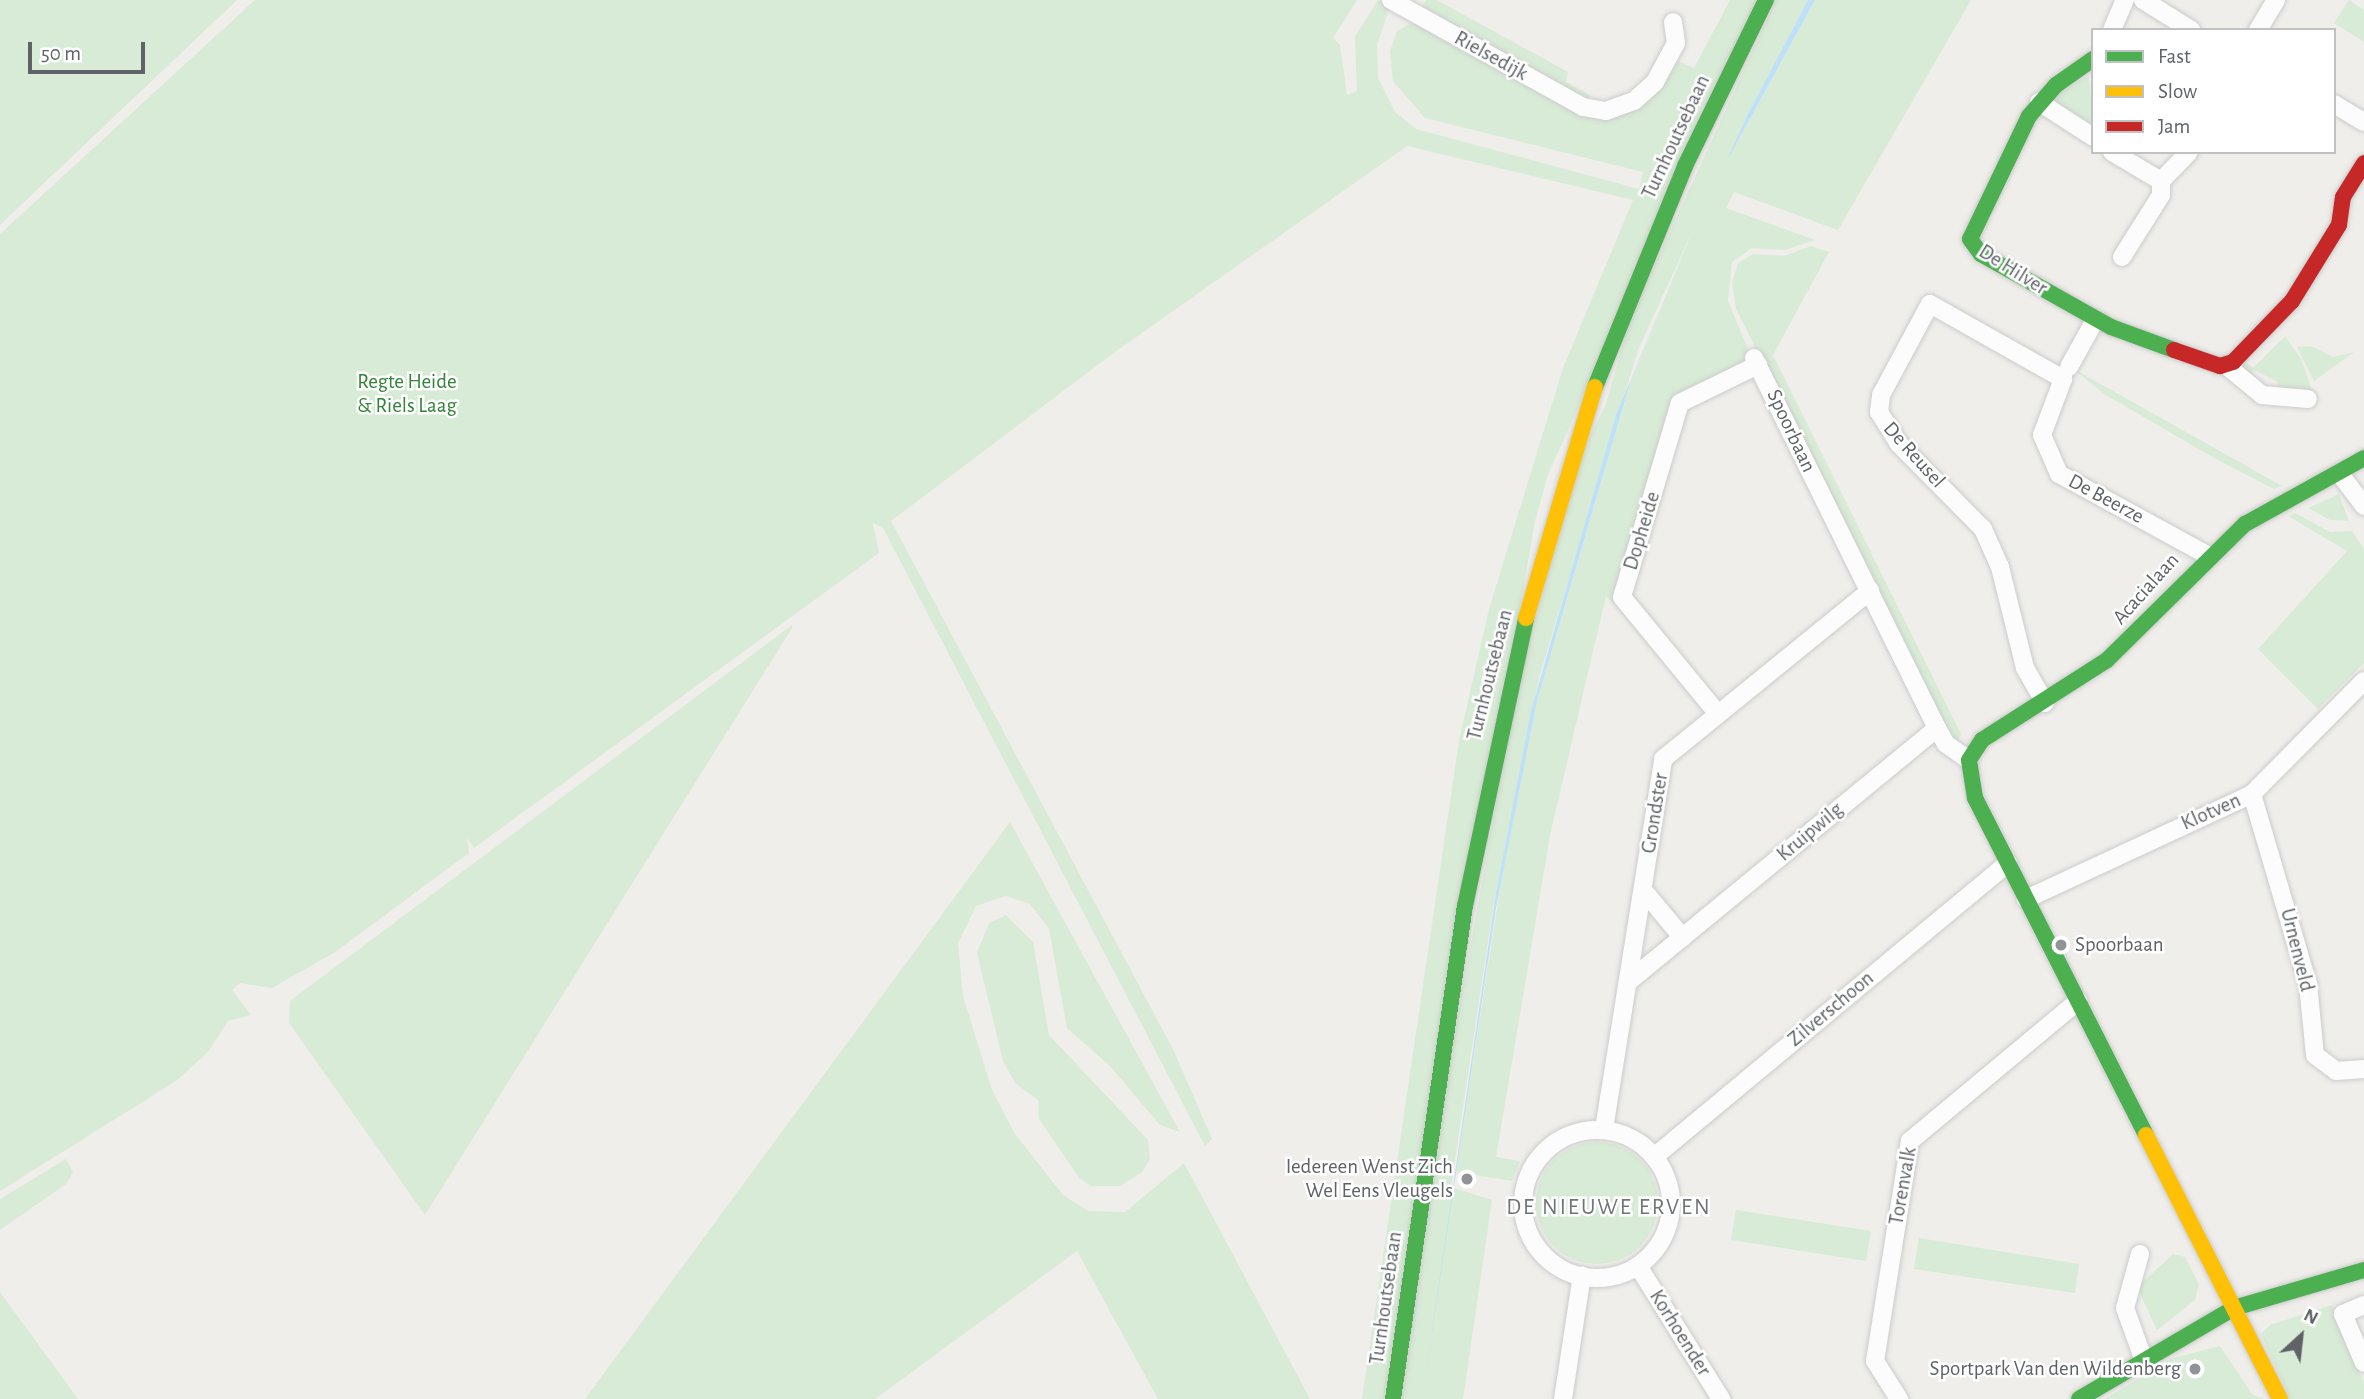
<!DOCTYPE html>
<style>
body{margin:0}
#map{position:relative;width:2364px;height:1399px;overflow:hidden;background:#efeeea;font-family:"Alegreya Sans",sans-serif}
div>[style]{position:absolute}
.green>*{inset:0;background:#d8ebd6}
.round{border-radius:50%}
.water>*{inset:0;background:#bfe0f9}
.roads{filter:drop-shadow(0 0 2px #cbcccc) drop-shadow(0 0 2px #cbcccc)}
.street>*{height:18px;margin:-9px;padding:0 9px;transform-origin:9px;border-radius:9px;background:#fdfcfc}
.street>.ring{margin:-9px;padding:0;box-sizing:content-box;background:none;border:18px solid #fdfcfc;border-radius:50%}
.fast>*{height:16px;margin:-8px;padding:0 8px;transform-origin:8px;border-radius:8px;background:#4caf50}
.slow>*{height:16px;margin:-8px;padding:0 8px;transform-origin:8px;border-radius:8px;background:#ffc107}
.jam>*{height:16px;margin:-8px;padding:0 8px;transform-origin:8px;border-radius:8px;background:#c62828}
.dots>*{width:19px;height:19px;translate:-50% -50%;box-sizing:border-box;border:4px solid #fff;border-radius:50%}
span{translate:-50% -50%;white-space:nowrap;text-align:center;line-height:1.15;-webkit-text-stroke:5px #fff;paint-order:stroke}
.street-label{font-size:21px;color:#5f6368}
.park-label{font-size:21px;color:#348238}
.poi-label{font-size:21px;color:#5f6368}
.left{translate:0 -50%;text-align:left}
.right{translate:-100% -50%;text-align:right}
.neighbourhood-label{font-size:23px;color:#70757a;letter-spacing:2px}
.legend{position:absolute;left:2091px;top:28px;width:245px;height:126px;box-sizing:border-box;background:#fff;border:2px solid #bfc1c3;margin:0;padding:9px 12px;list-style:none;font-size:21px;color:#5f6368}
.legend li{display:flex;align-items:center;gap:14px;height:35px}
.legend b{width:35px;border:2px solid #bfc1c3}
.north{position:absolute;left:2266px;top:1301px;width:70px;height:70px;-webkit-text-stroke:5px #fff;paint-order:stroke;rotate:27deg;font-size:19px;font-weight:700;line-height:28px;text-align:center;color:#5f6368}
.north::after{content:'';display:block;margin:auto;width:24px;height:32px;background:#5f6368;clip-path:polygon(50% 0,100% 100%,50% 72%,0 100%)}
.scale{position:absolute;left:28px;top:42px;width:117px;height:32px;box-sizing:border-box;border:4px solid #5f6368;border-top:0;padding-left:9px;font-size:21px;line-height:24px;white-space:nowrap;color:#5f6368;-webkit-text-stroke:5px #fff;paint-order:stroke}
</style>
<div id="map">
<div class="green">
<i style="clip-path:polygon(0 0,237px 0,0 225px)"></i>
<i style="clip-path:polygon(255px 0,1357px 0,1333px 38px,1340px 45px,1347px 95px,1357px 91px,1355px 37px,1378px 0,1390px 7px,1377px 45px,1378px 78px,1395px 112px,1416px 129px,1639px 189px,1643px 172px,1425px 118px,1393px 81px,1390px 51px,1397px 31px,1414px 22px,1576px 112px,1635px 109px,1653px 97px,1678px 61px,1694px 68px,1730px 0,1758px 0,1548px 475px,1535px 521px,1384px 1399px,1362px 1399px,1459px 741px,1489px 609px,1563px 368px,1633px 200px,1407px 146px,1115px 352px,891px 521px,1174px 1051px,1212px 1139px,1205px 1146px,883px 528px,873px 523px,879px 553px,474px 848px,467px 838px,469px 853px,335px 952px,272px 988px,240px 983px,232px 990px,251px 1015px,228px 1021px,208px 1052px,176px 1081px,0 1191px,0 234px)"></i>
<i style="clip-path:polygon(1426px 0,1437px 0,1568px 72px,1566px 82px,1590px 95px,1588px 100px,1422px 6px)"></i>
<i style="clip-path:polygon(1776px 0,1808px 0,1725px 166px,1815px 0,1971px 0,1838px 230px,1734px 192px,1726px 208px,1815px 240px,1785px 250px,1752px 248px,1732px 262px,1728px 301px,1752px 359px,1677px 399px,1614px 604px,1606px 596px,1550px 835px,1496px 1157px,1520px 1161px,1512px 1181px,1456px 1172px,1508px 837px,1536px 704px,1631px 381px,1693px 230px,1638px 350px,1539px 678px,1493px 908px,1451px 1187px,1492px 1200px,1463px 1399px,1402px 1399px,1448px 1071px,1519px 676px,1583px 449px,1605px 407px,1630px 319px)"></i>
<i style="clip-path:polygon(2349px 0,2364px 10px,2364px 42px,2334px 23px)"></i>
<i style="clip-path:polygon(2089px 76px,2093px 118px,2089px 128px,2056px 105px,2058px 91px)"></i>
<i style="clip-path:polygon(1811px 246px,1829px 252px,1773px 355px,1961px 734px,1956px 745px,1736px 309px,1732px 282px,1738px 263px,1753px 254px,1784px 256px)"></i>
<i style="clip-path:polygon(2285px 336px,2301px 359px,2313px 393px,2277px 396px,2278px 382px,2254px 370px,2248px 380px,2242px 372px,2243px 360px,2253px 368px)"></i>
<i style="clip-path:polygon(2311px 346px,2333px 357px,2354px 352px,2314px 381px,2297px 347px)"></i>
<i style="clip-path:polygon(2072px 368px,2282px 486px,2274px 489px,2216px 459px,2104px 394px)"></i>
<i style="clip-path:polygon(2339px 494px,2349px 521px,2330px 520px,2308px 508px)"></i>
<i style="clip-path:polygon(2295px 513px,2330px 532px,2352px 531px,2364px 549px,2364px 663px,2318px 709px,2258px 649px,2347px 551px,2288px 516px)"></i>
<i style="clip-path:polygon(792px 625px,792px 628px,425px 1215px,289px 1023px,290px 1001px)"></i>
<i style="clip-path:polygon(1010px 822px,1180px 1132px,1160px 1125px,1110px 1066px,1067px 1028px,1049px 929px,1030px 904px,1006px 896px,976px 906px,958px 943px,963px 996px,992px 1090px,1015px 1134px,1063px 1195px,1088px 1211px,1125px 1212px,1184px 1163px,1310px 1399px,1158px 1399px,1077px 1251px,875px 1399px,585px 1399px)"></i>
<i style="clip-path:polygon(1006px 915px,1033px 942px,1049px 1035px,1148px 1140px,1150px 1159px,1142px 1172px,1120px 1186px,1091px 1186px,1080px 1179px,1039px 1119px,1038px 1100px,1015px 1083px,1003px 1061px,977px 953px,989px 923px)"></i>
<i class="round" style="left:1536px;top:1142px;width:122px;height:122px"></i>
<i style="clip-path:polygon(66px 1159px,73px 1172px,66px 1184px,0 1230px,0 1199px)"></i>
<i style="clip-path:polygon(1736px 1210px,1871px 1231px,1866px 1261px,1731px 1240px)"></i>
<i style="clip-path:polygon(1919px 1238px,2079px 1264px,2075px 1293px,1914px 1269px)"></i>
<i style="clip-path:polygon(2173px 1254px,2185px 1257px,2199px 1284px,2195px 1300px,2157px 1330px,2133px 1279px,2143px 1282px)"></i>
<i style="clip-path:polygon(0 1292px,78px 1399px,0 1399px)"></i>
<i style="clip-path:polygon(2332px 1305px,2364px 1382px,2364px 1399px,2290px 1399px,2261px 1334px,2270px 1325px)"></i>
<i style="clip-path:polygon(2220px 1346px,2252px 1394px,2264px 1399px,2105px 1399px,2170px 1359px)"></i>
</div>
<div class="water">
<i style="clip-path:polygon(1808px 0,1815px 0,1725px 165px,1748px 114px)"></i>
<i style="clip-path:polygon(1693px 230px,1631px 380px,1537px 701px,1496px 908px,1422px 1399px,1496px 893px,1531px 711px,1616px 415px)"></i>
</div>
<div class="roads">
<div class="street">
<i style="left:1391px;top:0;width:220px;rotate:29.1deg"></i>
<i style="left:1583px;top:107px;width:23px;rotate:10deg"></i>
<i style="left:1606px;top:111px;width:30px;rotate:-20deg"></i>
<i style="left:1634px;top:101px;width:28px;rotate:-42deg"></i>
<i style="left:1655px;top:82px;width:44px;rotate:-61.7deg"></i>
<i style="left:1676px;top:43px;width:21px;rotate:-98deg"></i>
<i style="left:2143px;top:0;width:57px;rotate:32deg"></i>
<i style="left:2112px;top:30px;width:33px;rotate:-67deg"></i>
<i style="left:2258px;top:30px;width:35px;rotate:-59deg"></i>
<i style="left:2039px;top:102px;width:64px;rotate:32.9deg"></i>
<i style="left:2334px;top:104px;width:35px;rotate:31deg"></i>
<i style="left:2112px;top:152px;width:57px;rotate:30.6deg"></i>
<i style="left:2122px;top:257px;width:73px;rotate:-57.8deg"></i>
<i style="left:2161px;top:195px;width:14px;rotate:-90deg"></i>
<i style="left:2161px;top:181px;width:40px;rotate:-46deg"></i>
<i style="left:1754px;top:358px;width:413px;rotate:63.7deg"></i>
<i style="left:1937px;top:728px;width:18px;rotate:61deg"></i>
<i style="left:1946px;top:744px;width:28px;rotate:35deg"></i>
<i style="left:2227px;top:366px;width:45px;rotate:39.6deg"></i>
<i style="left:2262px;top:395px;width:46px;rotate:5deg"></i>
<i style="left:2069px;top:367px;width:54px;rotate:-61deg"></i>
<i style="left:2340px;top:474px;width:40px;rotate:53deg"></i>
<i style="left:2045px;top:703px;width:40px;rotate:-119.7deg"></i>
<i style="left:2025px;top:668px;width:104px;rotate:-103.9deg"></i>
<i style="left:2000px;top:567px;width:42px;rotate:-114.1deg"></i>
<i style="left:1983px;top:529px;width:120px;rotate:-134.7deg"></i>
<i style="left:1899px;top:444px;width:38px;rotate:-122deg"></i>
<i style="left:1879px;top:412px;width:17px;rotate:-83deg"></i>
<i style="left:1881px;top:395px;width:103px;rotate:-61.7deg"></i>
<i style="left:1930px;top:304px;width:153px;rotate:29.4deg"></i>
<i style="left:2063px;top:379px;width:60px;rotate:110.6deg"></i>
<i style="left:2042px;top:435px;width:43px;rotate:66.4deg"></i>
<i style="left:2059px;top:474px;width:169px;rotate:28.7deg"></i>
<i style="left:1718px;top:714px;width:151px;rotate:-129.4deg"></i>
<i style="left:1622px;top:597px;width:202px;rotate:-73.4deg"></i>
<i style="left:1680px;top:403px;width:87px;rotate:-26deg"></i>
<i style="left:2252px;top:794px;width:198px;rotate:73.6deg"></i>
<i style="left:2308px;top:984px;width:71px;rotate:84.4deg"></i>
<i style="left:2315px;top:1055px;width:26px;rotate:37deg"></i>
<i style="left:2336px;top:1071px;width:28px;rotate:-4deg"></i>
<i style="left:1643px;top:890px;width:62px;rotate:50.2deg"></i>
<i style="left:2026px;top:899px;width:249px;rotate:-24.9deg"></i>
<i style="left:2252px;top:794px;width:159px;rotate:-45.3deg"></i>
<i style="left:1628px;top:982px;width:400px;rotate:-39.4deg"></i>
<i style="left:1604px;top:1129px;width:375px;rotate:-80.9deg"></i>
<i style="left:1663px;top:759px;width:267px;rotate:-39.1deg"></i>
<i class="ring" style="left:1523px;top:1130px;width:130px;height:130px"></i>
<i style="left:1654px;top:1157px;width:460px;rotate:-39.7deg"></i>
<i style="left:2140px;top:1254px;width:56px;rotate:105.5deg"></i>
<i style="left:2125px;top:1308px;width:53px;rotate:70.2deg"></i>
<i style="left:1638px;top:1266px;width:157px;rotate:58deg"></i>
<i style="left:2364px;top:1305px;width:23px;rotate:157deg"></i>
<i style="left:2343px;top:1314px;width:53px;rotate:66.8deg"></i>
<i style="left:1563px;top:1399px;width:125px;rotate:-81.3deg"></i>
<i style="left:1899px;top:1399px;width:45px;rotate:-122.3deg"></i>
<i style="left:1875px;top:1361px;width:223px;rotate:-81deg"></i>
<i style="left:1910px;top:1141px;width:219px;rotate:-39.8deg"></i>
</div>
<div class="fast">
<i style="left:2093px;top:59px;width:45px;rotate:144.9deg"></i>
<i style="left:2056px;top:85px;width:41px;rotate:131.1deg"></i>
<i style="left:2029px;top:116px;width:136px;rotate:115.6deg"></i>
<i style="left:1970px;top:239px;width:19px;rotate:54deg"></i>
<i style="left:1981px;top:254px;width:149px;rotate:29.3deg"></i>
<i style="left:2111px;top:327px;width:67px;rotate:20.1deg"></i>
<i style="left:1595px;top:387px;width:239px;rotate:-67.8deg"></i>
<i style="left:1685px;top:166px;width:185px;rotate:-64deg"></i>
<i style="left:2146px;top:1135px;width:378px;rotate:-116.9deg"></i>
<i style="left:1975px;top:798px;width:38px;rotate:-99deg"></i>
<i style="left:1969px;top:760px;width:24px;rotate:-57deg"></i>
<i style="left:1982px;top:740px;width:148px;rotate:-32.6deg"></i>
<i style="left:2107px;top:660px;width:194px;rotate:-44.6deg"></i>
<i style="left:2245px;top:524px;width:136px;rotate:-29deg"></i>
<i style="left:1393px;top:1399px;width:498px;rotate:-81.7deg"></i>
<i style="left:1465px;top:906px;width:294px;rotate:-78deg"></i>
<i style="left:2079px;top:1399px;width:180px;rotate:-30.4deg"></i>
<i style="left:2234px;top:1308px;width:135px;rotate:-16.3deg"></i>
</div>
<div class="slow">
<i style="left:1526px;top:618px;width:241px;rotate:-73.4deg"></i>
<i style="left:2146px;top:1135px;width:296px;rotate:63.1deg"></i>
</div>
<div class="jam">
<i style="left:2174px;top:350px;width:49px;rotate:19.2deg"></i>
<i style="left:2220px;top:366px;width:14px;rotate:-17deg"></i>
<i style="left:2233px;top:362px;width:85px;rotate:-46deg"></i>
<i style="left:2292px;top:301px;width:89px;rotate:-58.3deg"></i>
<i style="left:2339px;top:225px;width:28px;rotate:-82deg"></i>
<i style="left:2343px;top:197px;width:40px;rotate:-58deg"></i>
</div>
</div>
<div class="dots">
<i style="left:2061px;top:945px;background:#919496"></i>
<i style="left:1467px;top:1179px;background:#919496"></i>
<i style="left:2195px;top:1369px;background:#919496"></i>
</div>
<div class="street-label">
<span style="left:1491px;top:56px;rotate:29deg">Rielsedijk</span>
<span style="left:1676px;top:137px;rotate:-65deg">Turnhoutsebaan</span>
<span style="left:2013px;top:270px;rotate:32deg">De Hilver</span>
<span style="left:1791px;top:431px;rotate:65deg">Spoorbaan</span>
<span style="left:1914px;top:455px;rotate:48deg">De Reusel</span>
<span style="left:2106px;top:499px;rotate:28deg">De Beerze</span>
<span style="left:1642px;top:531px;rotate:-73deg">Dopheide</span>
<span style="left:2146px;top:589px;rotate:-48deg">Acacialaan</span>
<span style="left:1490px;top:675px;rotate:-76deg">Turnhoutsebaan</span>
<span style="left:2211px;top:812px;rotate:-24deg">Klotven</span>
<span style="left:1655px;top:813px;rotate:-81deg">Grondster</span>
<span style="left:1810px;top:832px;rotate:-40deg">Kruipwilg</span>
<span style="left:2297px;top:950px;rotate:76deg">Urnenveld</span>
<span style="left:1831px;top:1009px;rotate:-40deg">Zilverschoon</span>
<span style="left:1903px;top:1186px;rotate:-80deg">Torenvalk</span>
<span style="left:1386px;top:1298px;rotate:-82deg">Turnhoutsebaan</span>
<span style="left:1680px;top:1333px;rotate:58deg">Korhoender</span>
</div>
<div class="park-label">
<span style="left:407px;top:394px">Regte Heide<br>&amp; Riels Laag</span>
</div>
<div class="poi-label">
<span class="left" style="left:2075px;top:945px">Spoorbaan</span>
<span class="right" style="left:1453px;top:1179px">Iedereen Wenst Zich<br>Wel Eens Vleugels</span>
<span class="right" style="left:2181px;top:1369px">Sportpark Van den Wildenberg</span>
</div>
<div class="neighbourhood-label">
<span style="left:1609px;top:1208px">DE NIEUWE ERVEN</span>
</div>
<ul class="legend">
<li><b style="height:9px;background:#4caf50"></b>Fast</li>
<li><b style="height:9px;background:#ffc107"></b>Slow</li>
<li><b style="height:9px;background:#c62828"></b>Jam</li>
</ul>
<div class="north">N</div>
<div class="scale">50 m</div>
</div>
